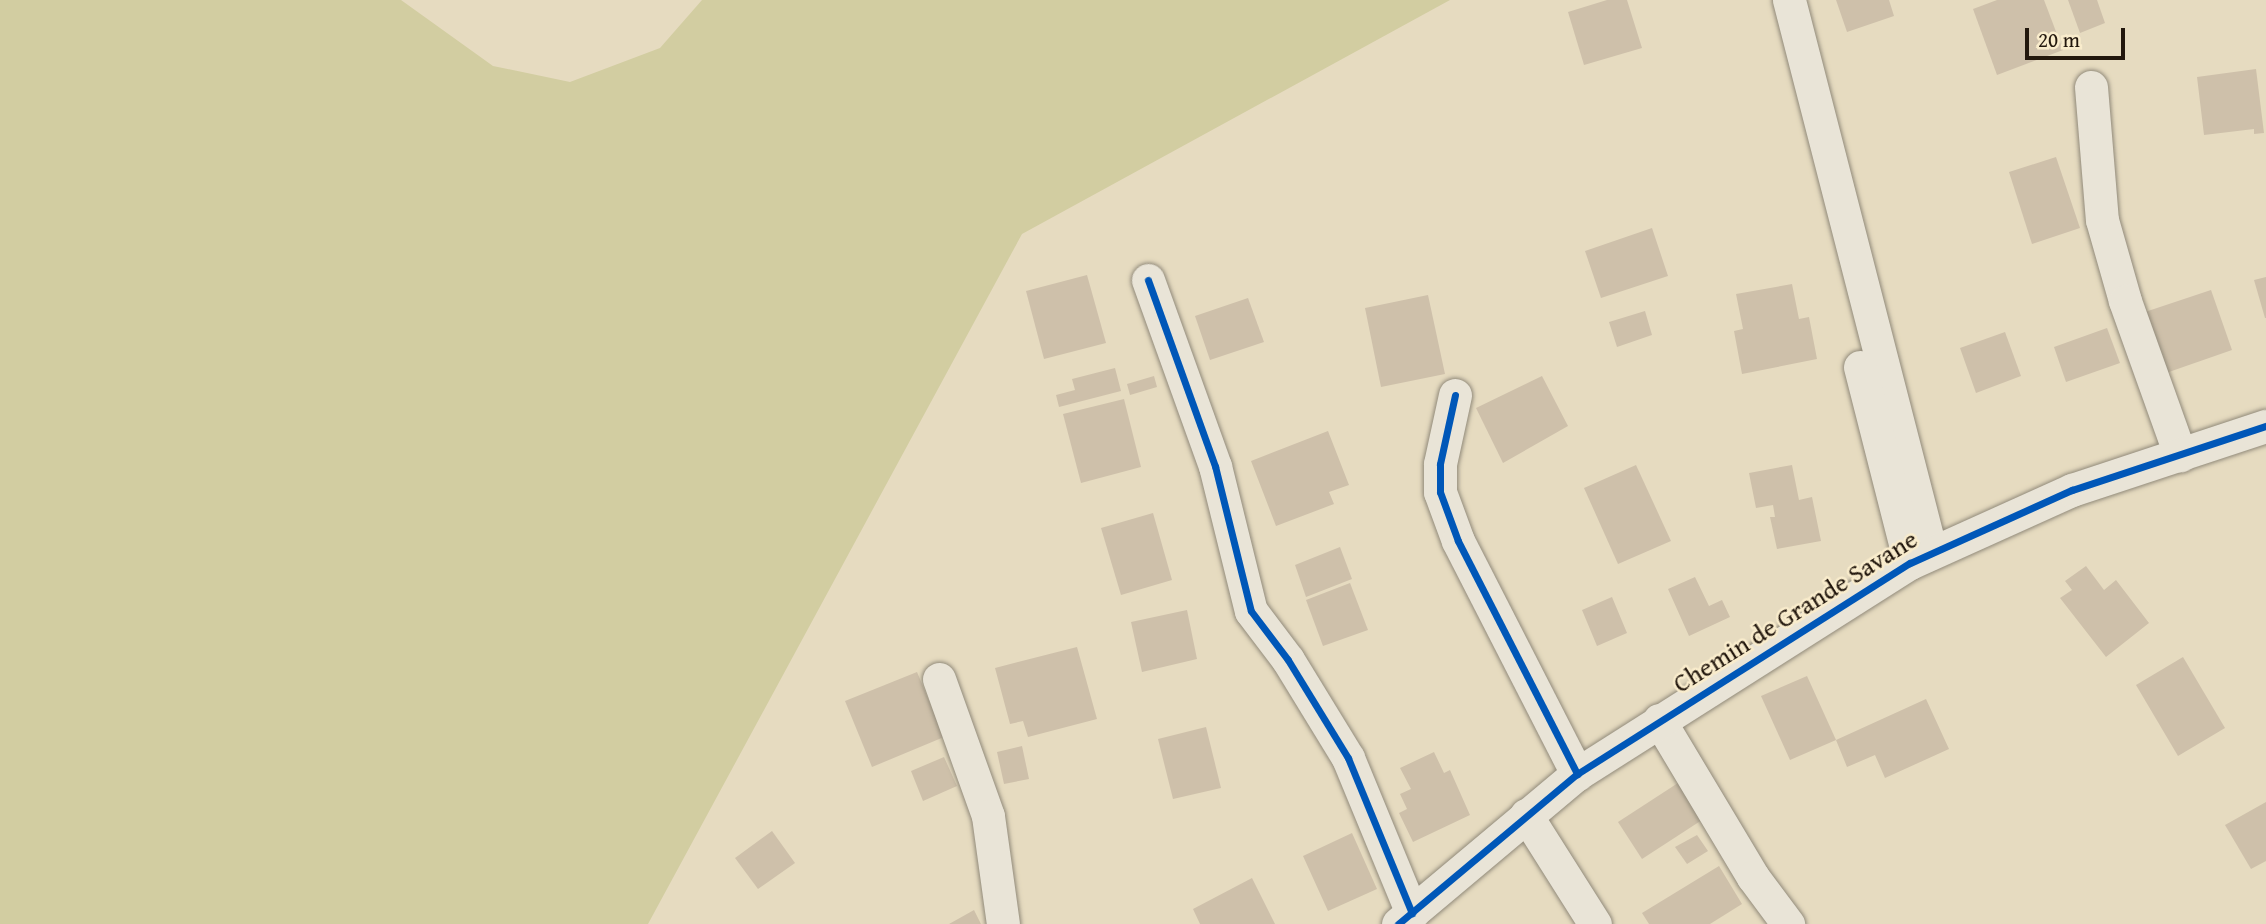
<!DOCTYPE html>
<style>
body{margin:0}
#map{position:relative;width:2266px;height:924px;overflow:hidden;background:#e6dbc0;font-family:"Gentium Book Plus",serif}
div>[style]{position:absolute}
.green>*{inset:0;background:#d2cda1}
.building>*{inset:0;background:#cec0aa}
.roads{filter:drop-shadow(0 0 2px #918a7a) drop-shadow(0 0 2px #918a7a)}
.minor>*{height:33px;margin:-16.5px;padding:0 16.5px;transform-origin:16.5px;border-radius:16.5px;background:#e9e4d7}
.cycleway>*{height:7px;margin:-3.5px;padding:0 3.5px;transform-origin:3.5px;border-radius:3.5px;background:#0057b8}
span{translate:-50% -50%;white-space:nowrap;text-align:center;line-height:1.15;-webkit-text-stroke:5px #f9eccc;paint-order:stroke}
.street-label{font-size:26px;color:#22170d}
.scale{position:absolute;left:2025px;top:28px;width:100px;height:32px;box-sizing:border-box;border:4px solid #22170d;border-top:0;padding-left:9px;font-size:21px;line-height:24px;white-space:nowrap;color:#22170d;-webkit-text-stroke:5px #f9eccc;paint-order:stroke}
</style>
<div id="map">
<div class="green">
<i style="clip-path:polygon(0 0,401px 0,493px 66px,570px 82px,660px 48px,702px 0,1450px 0,1022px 234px,648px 924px,0 924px)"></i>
</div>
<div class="building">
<i style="clip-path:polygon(1607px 0,1627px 0,1642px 48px,1584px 65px,1568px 12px)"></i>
<i style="clip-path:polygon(1836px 0,1889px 0,1894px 16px,1847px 32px)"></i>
<i style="clip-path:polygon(1997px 0,2044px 0,2063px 50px,1997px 75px,1973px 9px)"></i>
<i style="clip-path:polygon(2068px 0,2097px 0,2105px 23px,2080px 33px)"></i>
<i style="clip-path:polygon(2256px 69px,2264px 133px,2254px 134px,2254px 129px,2204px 135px,2197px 77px)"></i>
<i style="clip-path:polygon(2056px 157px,2080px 228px,2032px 244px,2009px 172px)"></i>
<i style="clip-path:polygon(1652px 228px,1668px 276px,1601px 298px,1585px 251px)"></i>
<i style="clip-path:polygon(1087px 275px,1106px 343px,1044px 359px,1026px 291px)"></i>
<i style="clip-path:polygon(2266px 277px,2266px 318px,2265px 318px,2254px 280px)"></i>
<i style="clip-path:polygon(1792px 284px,1799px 319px,1809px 317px,1817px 359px,1742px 374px,1734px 331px,1743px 329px,1736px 294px)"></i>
<i style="clip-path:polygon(2211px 290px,2232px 350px,2166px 373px,2145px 312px)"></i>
<i style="clip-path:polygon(1428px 295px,1445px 374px,1381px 387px,1365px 308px)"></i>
<i style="clip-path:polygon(1248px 298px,1264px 342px,1210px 360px,1195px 316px)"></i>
<i style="clip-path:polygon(1645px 311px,1652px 335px,1617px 347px,1609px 322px)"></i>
<i style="clip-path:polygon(2107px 328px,2120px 363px,2066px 382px,2054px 347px)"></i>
<i style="clip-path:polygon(2005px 332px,2021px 376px,1976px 393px,1960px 348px)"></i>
<i style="clip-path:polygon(1115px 368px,1121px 391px,1059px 407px,1056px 395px,1075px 390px,1072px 379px)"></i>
<i style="clip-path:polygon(1154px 376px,1157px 387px,1130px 395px,1127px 384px)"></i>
<i style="clip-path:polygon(1542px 376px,1568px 426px,1503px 463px,1476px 408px)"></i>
<i style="clip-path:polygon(1124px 399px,1141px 467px,1081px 483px,1063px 414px)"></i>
<i style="clip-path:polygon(1328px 431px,1349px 485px,1329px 492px,1334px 504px,1276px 526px,1251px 461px)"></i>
<i style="clip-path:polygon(1636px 465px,1671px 541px,1618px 564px,1584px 488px)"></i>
<i style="clip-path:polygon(1792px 465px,1799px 500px,1812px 497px,1821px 541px,1777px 549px,1770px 517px,1775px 517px,1773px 505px,1756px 508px,1749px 473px)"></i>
<i style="clip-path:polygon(1153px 513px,1172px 580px,1121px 595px,1101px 528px)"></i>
<i style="clip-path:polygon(1340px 547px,1352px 579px,1306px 597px,1295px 565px)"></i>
<i style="clip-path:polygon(2086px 566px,2104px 590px,2116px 580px,2149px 623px,2106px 657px,2060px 598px,2072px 590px,2065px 581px)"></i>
<i style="clip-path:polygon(1695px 577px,1709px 606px,1722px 600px,1730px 617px,1689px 636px,1668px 589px)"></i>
<i style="clip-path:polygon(1350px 583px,1368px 630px,1323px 646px,1306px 600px)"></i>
<i style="clip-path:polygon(1612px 597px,1627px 633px,1597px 646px,1582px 610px)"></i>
<i style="clip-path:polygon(1187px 610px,1197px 659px,1142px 672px,1131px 622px)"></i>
<i style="clip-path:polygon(1077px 647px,1097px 719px,1028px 737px,1023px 721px,1010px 724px,995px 668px)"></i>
<i style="clip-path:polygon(2183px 657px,2225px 728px,2178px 756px,2136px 685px)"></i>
<i style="clip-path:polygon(917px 672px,944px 737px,872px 767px,845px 701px)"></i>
<i style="clip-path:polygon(1807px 676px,1836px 740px,1790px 760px,1761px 696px)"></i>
<i style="clip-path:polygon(1926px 699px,1949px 749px,1885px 778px,1875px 755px,1847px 767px,1836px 740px)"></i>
<i style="clip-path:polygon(1206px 727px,1221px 788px,1173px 799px,1158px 739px)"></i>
<i style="clip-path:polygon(1022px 746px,1029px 779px,1004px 784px,997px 752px)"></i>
<i style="clip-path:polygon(1434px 752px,1444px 773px,1450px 770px,1470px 815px,1413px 842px,1399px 813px,1407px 809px,1400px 794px,1411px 789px,1400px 768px)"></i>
<i style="clip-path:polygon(944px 757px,957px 786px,923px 801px,911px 771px)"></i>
<i style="clip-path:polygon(1678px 783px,1702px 820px,1642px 859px,1618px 822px)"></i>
<i style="clip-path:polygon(2266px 802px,2266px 861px,2251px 869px,2225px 825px)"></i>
<i style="clip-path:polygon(772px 831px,795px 863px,758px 889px,735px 858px)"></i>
<i style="clip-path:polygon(1352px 833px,1377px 889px,1328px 911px,1303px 856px)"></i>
<i style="clip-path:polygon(1697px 835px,1708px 851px,1687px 864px,1675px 847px)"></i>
<i style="clip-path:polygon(1719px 866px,1742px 904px,1710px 924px,1649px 924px,1642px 913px)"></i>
<i style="clip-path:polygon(1252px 878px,1275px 924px,1200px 924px,1193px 909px)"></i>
<i style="clip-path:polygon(974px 910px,981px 924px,949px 924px,958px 919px)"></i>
</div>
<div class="roads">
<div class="minor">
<i style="left:1789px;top:0;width:570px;rotate:75.57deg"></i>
<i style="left:2091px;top:87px;width:133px;rotate:85.3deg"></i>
<i style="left:2102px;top:220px;width:84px;rotate:74.1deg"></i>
<i style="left:2125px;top:301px;width:164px;rotate:70.3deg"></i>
<i style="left:1148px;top:280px;width:198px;rotate:70.2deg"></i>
<i style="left:1215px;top:466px;width:149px;rotate:76.1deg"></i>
<i style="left:1251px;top:611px;width:61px;rotate:52.9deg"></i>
<i style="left:1288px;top:660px;width:115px;rotate:58.5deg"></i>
<i style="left:1348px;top:758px;width:168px;rotate:67.6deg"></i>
<i style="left:1860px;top:367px;width:202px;rotate:75.7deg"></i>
<i style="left:1455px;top:395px;width:71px;rotate:102.3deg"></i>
<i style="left:1440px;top:464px;width:28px;rotate:90deg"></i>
<i style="left:1440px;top:492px;width:52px;rotate:69.8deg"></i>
<i style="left:1458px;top:541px;width:262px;rotate:62.9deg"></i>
<i style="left:939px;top:679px;width:145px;rotate:70.3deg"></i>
<i style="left:988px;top:816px;width:109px;rotate:82.1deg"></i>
<i style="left:1659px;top:720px;width:183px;rotate:59.1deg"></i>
<i style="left:1753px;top:877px;width:59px;rotate:53.3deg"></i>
<i style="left:1526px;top:815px;width:129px;rotate:57.7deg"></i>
<i style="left:1398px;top:924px;width:234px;rotate:-40deg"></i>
<i style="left:1577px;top:774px;width:394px;rotate:-32.4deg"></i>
<i style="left:1910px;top:563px;width:178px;rotate:-24.3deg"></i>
<i style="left:2072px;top:490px;width:204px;rotate:-18.3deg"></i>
</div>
</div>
<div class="cycleway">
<i style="left:1148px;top:280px;width:198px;rotate:70.2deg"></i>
<i style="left:1215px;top:466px;width:149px;rotate:76.1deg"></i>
<i style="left:1251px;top:611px;width:61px;rotate:52.9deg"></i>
<i style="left:1288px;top:660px;width:115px;rotate:58.5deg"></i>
<i style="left:1348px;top:758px;width:168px;rotate:67.6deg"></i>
<i style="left:1455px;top:395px;width:71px;rotate:102.3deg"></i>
<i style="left:1440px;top:464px;width:28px;rotate:90deg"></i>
<i style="left:1440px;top:492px;width:52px;rotate:69.8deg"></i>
<i style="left:1458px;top:541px;width:262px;rotate:62.9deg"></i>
<i style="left:1398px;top:924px;width:234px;rotate:-40deg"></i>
<i style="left:1577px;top:774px;width:394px;rotate:-32.4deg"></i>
<i style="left:1910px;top:563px;width:178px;rotate:-24.3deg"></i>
<i style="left:2072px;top:490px;width:204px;rotate:-18.3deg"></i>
</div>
<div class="street-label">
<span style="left:1795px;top:611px;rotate:-32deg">Chemin de Grande Savane</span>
</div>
<div class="scale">20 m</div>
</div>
